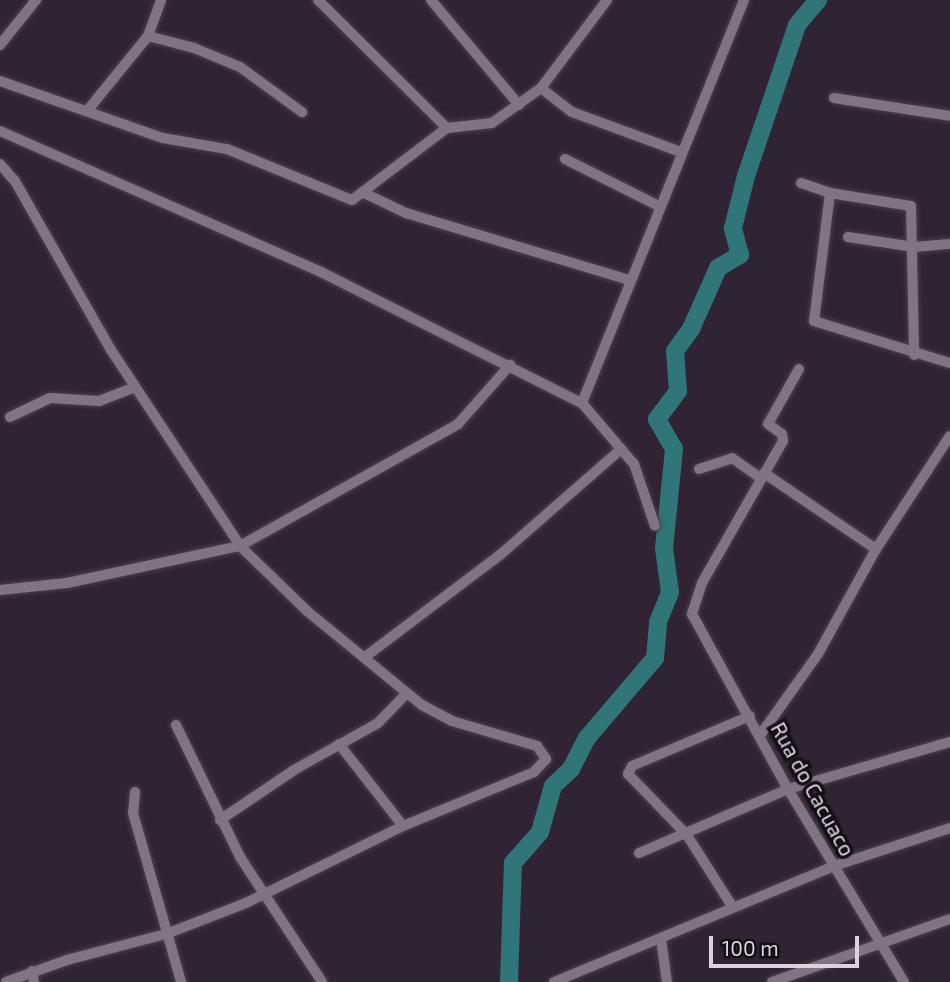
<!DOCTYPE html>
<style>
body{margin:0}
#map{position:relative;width:950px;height:982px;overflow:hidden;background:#302334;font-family:"Exo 2",sans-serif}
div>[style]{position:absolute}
.river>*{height:18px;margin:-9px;padding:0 9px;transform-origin:9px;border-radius:9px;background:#307577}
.roads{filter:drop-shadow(0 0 2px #4b404e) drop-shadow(0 0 2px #4b404e)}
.street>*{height:10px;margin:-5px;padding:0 5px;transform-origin:5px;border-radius:5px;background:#817286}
span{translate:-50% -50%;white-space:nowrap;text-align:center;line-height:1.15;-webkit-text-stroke:7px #140f16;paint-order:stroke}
.street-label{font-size:21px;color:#dcd3de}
.scale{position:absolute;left:709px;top:936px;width:150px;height:32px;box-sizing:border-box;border:4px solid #dcd3de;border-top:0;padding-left:9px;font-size:21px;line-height:24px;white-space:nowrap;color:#dcd3de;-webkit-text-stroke:5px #140f16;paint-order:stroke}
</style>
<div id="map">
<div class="river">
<i style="left:509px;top:982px;width:119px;rotate:-88.1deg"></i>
<i style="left:513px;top:863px;width:41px;rotate:-48.9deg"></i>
<i style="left:540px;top:832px;width:48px;rotate:-74.2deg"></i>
<i style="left:553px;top:786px;width:25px;rotate:-43deg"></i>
<i style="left:571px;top:769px;width:35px;rotate:-63deg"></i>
<i style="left:587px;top:738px;width:105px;rotate:-49.6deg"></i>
<i style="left:655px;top:658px;width:36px;rotate:-85deg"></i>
<i style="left:658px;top:622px;width:32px;rotate:-68deg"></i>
<i style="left:670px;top:592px;width:44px;rotate:-97.8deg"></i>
<i style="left:664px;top:548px;width:100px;rotate:-84.2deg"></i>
<i style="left:674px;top:449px;width:34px;rotate:-120deg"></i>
<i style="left:657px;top:419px;width:35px;rotate:-53deg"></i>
<i style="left:678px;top:391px;width:40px;rotate:-94.3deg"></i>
<i style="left:675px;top:351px;width:27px;rotate:-54deg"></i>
<i style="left:691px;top:329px;width:67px;rotate:-66.1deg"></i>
<i style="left:718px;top:268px;width:26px;rotate:-31deg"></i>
<i style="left:740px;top:255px;width:28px;rotate:-105deg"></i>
<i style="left:733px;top:228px;width:54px;rotate:-76deg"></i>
<i style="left:746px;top:176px;width:159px;rotate:-71.3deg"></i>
<i style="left:797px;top:25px;width:33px;rotate:-50deg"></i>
</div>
<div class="roads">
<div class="street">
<i style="left:318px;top:0;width:182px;rotate:44.8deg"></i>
<i style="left:431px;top:0;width:137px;rotate:50deg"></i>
<i style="left:148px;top:36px;width:48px;rotate:14.6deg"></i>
<i style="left:194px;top:48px;width:50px;rotate:22.4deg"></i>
<i style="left:240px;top:67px;width:77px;rotate:36deg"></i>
<i style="left:0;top:45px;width:58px;rotate:-51.3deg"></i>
<i style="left:0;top:81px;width:173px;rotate:19.3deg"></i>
<i style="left:163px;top:138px;width:65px;rotate:9.8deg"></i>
<i style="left:227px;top:149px;width:135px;rotate:22.2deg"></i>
<i style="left:352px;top:200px;width:119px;rotate:-37.2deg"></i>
<i style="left:447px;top:128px;width:45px;rotate:-6.3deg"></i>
<i style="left:492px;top:123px;width:60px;rotate:-35.5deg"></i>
<i style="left:541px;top:88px;width:110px;rotate:-53.1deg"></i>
<i style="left:541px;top:88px;width:39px;rotate:38deg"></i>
<i style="left:572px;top:112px;width:116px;rotate:20.2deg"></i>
<i style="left:834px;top:98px;width:117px;rotate:8.8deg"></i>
<i style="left:87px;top:111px;width:97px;rotate:-50.9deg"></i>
<i style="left:148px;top:36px;width:38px;rotate:-70deg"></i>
<i style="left:0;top:131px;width:351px;rotate:23.7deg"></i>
<i style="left:321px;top:272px;width:292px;rotate:26.7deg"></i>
<i style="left:582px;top:403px;width:80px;rotate:49.6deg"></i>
<i style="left:634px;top:464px;width:65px;rotate:71.3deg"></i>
<i style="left:565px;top:159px;width:105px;rotate:26.6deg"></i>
<i style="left:0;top:164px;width:23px;rotate:49deg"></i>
<i style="left:15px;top:181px;width:194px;rotate:60.4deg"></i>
<i style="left:111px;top:350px;width:235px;rotate:56.6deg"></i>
<i style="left:240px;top:546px;width:93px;rotate:44.1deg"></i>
<i style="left:307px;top:611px;width:149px;rotate:39.3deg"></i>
<i style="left:422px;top:705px;width:34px;rotate:28deg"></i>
<i style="left:452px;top:721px;width:89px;rotate:16.4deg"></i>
<i style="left:537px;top:746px;width:16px;rotate:55deg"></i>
<i style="left:546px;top:759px;width:18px;rotate:133deg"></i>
<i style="left:534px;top:772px;width:142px;rotate:157.6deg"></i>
<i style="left:403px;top:826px;width:175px;rotate:153.9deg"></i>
<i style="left:246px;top:903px;width:86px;rotate:158.8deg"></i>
<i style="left:166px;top:934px;width:102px;rotate:165.3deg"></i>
<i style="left:67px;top:960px;width:65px;rotate:160.2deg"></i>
<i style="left:801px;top:183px;width:31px;rotate:19deg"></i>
<i style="left:830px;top:193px;width:82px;rotate:9.1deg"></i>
<i style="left:911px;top:206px;width:149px;rotate:88.8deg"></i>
<i style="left:364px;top:193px;width:47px;rotate:25.5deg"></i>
<i style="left:406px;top:213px;width:234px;rotate:16.7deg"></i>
<i style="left:830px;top:193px;width:129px;rotate:97.1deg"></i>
<i style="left:814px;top:321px;width:142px;rotate:17.2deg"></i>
<i style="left:848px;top:237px;width:67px;rotate:8.6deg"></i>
<i style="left:914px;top:247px;width:36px;rotate:-5deg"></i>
<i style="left:799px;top:369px;width:63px;rotate:119.4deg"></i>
<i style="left:768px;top:424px;width:17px;rotate:36deg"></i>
<i style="left:782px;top:434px;width:7px;rotate:82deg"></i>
<i style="left:783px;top:441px;width:163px;rotate:119.7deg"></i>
<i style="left:702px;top:583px;width:33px;rotate:108deg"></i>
<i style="left:692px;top:614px;width:200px;rotate:61.3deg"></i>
<i style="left:788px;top:789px;width:225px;rotate:59deg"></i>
<i style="left:582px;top:403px;width:434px;rotate:-68.1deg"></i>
<i style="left:10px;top:417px;width:44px;rotate:-25.4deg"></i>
<i style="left:50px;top:398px;width:49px;rotate:3.5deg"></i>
<i style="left:99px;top:401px;width:39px;rotate:-21deg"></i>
<i style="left:699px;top:469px;width:35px;rotate:-18deg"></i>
<i style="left:732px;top:458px;width:35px;rotate:35deg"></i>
<i style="left:764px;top:473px;width:135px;rotate:34.2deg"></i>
<i style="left:0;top:590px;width:67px;rotate:-6deg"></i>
<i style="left:67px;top:583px;width:177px;rotate:-12.1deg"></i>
<i style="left:240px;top:546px;width:250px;rotate:-29.2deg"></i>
<i style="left:458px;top:424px;width:79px;rotate:-48.6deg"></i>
<i style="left:365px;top:657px;width:169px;rotate:-37.1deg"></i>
<i style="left:500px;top:555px;width:161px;rotate:-41.2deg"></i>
<i style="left:176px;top:725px;width:147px;rotate:64.1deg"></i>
<i style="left:240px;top:857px;width:149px;rotate:56.7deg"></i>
<i style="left:761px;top:734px;width:98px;rotate:-54.5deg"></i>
<i style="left:818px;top:654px;width:120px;rotate:-61.1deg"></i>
<i style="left:876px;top:549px;width:135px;rotate:-56.8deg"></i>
<i style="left:339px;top:744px;width:104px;rotate:52deg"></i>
<i style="left:135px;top:792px;width:21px;rotate:95deg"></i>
<i style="left:133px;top:813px;width:176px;rotate:74.1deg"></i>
<i style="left:220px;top:820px;width:89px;rotate:-34deg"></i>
<i style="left:294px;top:770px;width:96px;rotate:-29.2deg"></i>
<i style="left:378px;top:723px;width:40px;rotate:-46deg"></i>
<i style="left:639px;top:853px;width:162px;rotate:-23.2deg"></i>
<i style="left:788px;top:789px;width:169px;rotate:-16.2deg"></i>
<i style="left:732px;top:906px;width:84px;rotate:-122.4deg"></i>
<i style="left:687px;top:835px;width:85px;rotate:-134deg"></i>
<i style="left:628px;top:774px;width:9px;rotate:-63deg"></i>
<i style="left:632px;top:766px;width:128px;rotate:-23deg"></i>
<i style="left:661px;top:939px;width:43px;rotate:82.1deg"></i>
<i style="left:32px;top:971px;width:11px;rotate:80deg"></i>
<i style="left:554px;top:982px;width:303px;rotate:-22.5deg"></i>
<i style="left:834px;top:866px;width:122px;rotate:-18.1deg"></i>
<i style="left:772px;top:982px;width:189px;rotate:-19.5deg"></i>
</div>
</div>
<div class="street-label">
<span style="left:813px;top:789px;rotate:61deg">Rua do Cacuaco</span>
</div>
<div class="scale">100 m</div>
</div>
